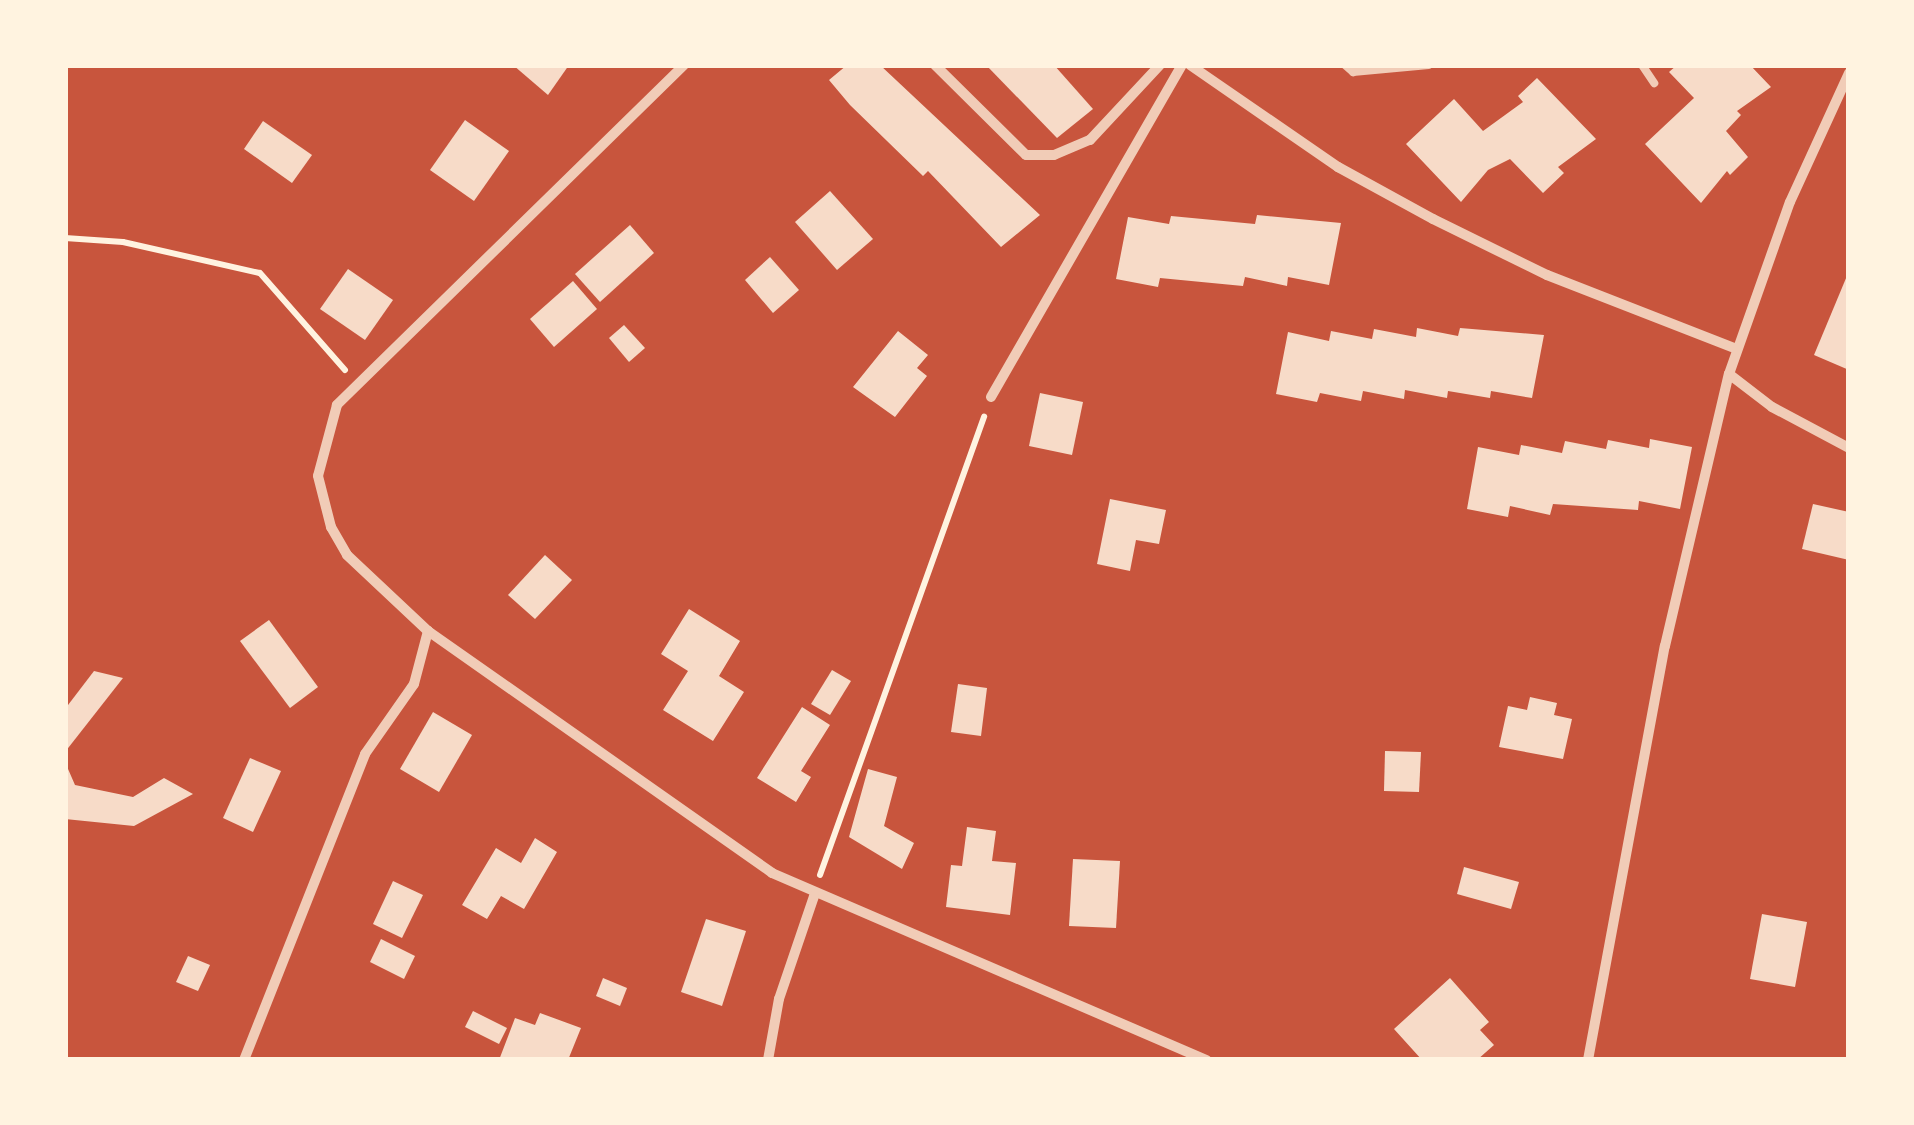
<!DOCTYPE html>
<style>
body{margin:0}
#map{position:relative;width:1914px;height:1125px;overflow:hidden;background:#c8553d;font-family:Commissioner,sans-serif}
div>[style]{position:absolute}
.building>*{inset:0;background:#f7dbc8}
.path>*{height:6px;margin:-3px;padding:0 3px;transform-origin:3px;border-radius:3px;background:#fff3e0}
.service>*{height:8px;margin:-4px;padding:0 4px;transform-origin:4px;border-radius:4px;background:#f1ccb7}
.minor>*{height:10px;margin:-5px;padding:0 5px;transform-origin:5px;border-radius:5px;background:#f1ccb7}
span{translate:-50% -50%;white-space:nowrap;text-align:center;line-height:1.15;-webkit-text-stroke:9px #fff3e0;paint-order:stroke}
.frame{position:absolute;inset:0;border:68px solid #fff3e0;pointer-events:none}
</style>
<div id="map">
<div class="building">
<i style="clip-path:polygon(513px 65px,569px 65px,548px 95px)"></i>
<i style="clip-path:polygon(847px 65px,880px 65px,1040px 215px,1001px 247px,928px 171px,923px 176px,850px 105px,829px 80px)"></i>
<i style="clip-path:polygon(986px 65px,1054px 65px,1093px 109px,1057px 138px)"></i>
<i style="clip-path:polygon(1677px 65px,1750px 65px,1771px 87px,1737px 111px,1741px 115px,1726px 131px,1748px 157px,1730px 175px,1727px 171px,1701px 203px,1645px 144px,1694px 98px,1669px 72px)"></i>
<i style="clip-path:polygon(1537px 78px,1596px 139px,1558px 167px,1564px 173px,1543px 193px,1510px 159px,1488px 170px,1461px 202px,1406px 144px,1454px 99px,1483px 131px,1523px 102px,1518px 96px)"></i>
<i style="clip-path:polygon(465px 120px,509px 151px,474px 201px,430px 170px)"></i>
<i style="clip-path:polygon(263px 121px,312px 155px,292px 183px,244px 149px)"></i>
<i style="clip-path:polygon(830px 191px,873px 239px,837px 270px,795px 222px)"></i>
<i style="clip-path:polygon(1257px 215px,1341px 223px,1329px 285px,1288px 277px,1287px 286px,1245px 277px,1243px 286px,1160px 278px,1158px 287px,1116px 279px,1128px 217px,1169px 224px,1171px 216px,1255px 224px)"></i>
<i style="clip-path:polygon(630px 225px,654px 253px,600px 302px,575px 274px)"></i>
<i style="clip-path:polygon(770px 257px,799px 290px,773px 313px,745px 280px)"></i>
<i style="clip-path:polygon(348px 269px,393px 300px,365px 340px,320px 309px)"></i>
<i style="clip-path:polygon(1849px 271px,1849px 370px,1814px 355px)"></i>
<i style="clip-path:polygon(573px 281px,597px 309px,554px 347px,530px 319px)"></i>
<i style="clip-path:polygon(624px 325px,645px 348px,629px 362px,609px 338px)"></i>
<i style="clip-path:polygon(1417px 328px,1458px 336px,1460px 328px,1544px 335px,1532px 398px,1491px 391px,1490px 398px,1448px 391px,1447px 398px,1405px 390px,1404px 399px,1363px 391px,1361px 401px,1320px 393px,1317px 402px,1276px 394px,1288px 332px,1329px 341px,1331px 331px,1372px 339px,1374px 329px,1416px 337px)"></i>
<i style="clip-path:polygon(898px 331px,928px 355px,917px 368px,927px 376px,895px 417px,853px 387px)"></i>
<i style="clip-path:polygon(1040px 393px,1083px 402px,1072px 455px,1029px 446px)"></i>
<i style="clip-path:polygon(1650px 439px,1692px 447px,1680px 509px,1639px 501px,1638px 510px,1553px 504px,1550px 515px,1510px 506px,1508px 517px,1467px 509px,1478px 447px,1519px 455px,1521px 445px,1562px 453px,1565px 441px,1606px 449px,1608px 440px,1649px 448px)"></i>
<i style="clip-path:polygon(1110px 499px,1166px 510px,1159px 544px,1136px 540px,1130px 571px,1097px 564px)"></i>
<i style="clip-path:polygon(1813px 504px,1849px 512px,1849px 560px,1802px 549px)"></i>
<i style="clip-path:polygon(545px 555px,572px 580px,535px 619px,508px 595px)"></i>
<i style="clip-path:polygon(689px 609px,740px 641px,719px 676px,744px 692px,713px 741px,663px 710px,688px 671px,661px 654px)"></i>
<i style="clip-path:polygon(269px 620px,318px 687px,290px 708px,240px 641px)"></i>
<i style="clip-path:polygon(832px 670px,851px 681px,830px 715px,811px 704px)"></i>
<i style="clip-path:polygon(94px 671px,123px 678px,65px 752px,65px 709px)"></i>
<i style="clip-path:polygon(958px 684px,987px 688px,981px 736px,951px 732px)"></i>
<i style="clip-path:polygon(1530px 697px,1557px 703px,1554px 715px,1572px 719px,1563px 759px,1499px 747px,1508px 706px,1527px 710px)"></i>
<i style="clip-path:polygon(802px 707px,830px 725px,801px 771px,811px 777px,796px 802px,757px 778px)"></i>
<i style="clip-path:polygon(433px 712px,472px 735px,439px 792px,400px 769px)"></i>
<i style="clip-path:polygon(1385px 751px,1421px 752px,1419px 792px,1384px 791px)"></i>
<i style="clip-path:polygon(250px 758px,281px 771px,253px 832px,223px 818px)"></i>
<i style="clip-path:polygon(65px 762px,75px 785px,133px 797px,164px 778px,193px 794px,134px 826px,65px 819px)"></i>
<i style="clip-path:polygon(868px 769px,897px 777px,884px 826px,914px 843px,902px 869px,849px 837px)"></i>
<i style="clip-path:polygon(967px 827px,996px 831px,992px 861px,1016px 863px,1010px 915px,946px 907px,951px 865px,962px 866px)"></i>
<i style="clip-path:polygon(535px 838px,557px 852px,524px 909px,501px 896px,487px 919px,462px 905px,496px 848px,521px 863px)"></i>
<i style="clip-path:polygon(1073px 859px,1120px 861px,1116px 928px,1069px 926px)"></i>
<i style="clip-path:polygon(1464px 867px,1519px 882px,1511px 909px,1457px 894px)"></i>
<i style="clip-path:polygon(393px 881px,423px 895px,402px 938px,373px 924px)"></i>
<i style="clip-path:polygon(1762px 914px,1807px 922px,1795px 987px,1750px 979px)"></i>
<i style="clip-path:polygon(706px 919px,746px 931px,722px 1006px,681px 992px)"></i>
<i style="clip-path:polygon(381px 939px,415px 956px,404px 979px,370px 962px)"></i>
<i style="clip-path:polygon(188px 956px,210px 965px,198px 991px,176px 982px)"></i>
<i style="clip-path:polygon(603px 978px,627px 988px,620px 1006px,596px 996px)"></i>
<i style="clip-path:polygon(1450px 978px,1489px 1022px,1480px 1030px,1494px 1045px,1477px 1060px,1422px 1060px,1394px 1029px)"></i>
<i style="clip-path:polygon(473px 1011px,507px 1028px,499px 1044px,465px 1027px)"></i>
<i style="clip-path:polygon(540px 1013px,581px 1028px,568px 1060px,499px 1060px,515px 1018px,535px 1025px)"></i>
</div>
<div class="path">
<i style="left:65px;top:238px;width:58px;rotate:3.9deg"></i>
<i style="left:123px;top:242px;width:140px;rotate:12.8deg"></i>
<i style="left:260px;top:273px;width:129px;rotate:48.8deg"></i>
<i style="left:820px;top:875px;width:487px;rotate:-70.3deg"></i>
</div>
<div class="service">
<i style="left:1345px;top:65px;width:11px;rotate:41deg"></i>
<i style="left:1353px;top:72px;width:76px;rotate:-5.3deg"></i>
<i style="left:1642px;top:65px;width:22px;rotate:56deg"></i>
</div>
<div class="minor">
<i style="left:684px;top:65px;width:486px;rotate:135.6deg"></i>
<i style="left:337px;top:405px;width:73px;rotate:105deg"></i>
<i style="left:318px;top:476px;width:53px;rotate:75.7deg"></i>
<i style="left:331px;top:527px;width:32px;rotate:60deg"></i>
<i style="left:347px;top:555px;width:111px;rotate:43.2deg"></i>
<i style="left:428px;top:631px;width:421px;rotate:35.1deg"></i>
<i style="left:772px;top:873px;width:473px;rotate:23.3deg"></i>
<i style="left:935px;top:65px;width:128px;rotate:44.7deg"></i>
<i style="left:1026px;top:155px;width:28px"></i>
<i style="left:1054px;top:155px;width:39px;rotate:-23deg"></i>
<i style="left:1090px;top:140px;width:103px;rotate:-47deg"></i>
<i style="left:1190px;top:65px;width:180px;rotate:34.6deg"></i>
<i style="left:1338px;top:167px;width:108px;rotate:28.7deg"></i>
<i style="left:1433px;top:219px;width:127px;rotate:26.2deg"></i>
<i style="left:1547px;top:275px;width:204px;rotate:21.3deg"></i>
<i style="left:1729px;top:374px;width:54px;rotate:37.5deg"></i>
<i style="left:1772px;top:407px;width:87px;rotate:28deg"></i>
<i style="left:991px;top:397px;width:383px;rotate:-60.1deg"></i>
<i style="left:244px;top:1060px;width:329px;rotate:-68.4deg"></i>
<i style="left:365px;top:754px;width:85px;rotate:-55deg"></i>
<i style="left:414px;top:684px;width:55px;rotate:-75.2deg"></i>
<i style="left:768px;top:1060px;width:62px;rotate:-79.8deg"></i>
<i style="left:779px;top:999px;width:109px;rotate:-71.2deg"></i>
<i style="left:1588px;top:1060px;width:421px;rotate:-79.5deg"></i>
<i style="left:1665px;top:646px;width:279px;rotate:-76.8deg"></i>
<i style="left:1729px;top:374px;width:182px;rotate:-70.5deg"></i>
<i style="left:1790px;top:202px;width:142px;rotate:-65.4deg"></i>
</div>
<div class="frame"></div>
</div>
